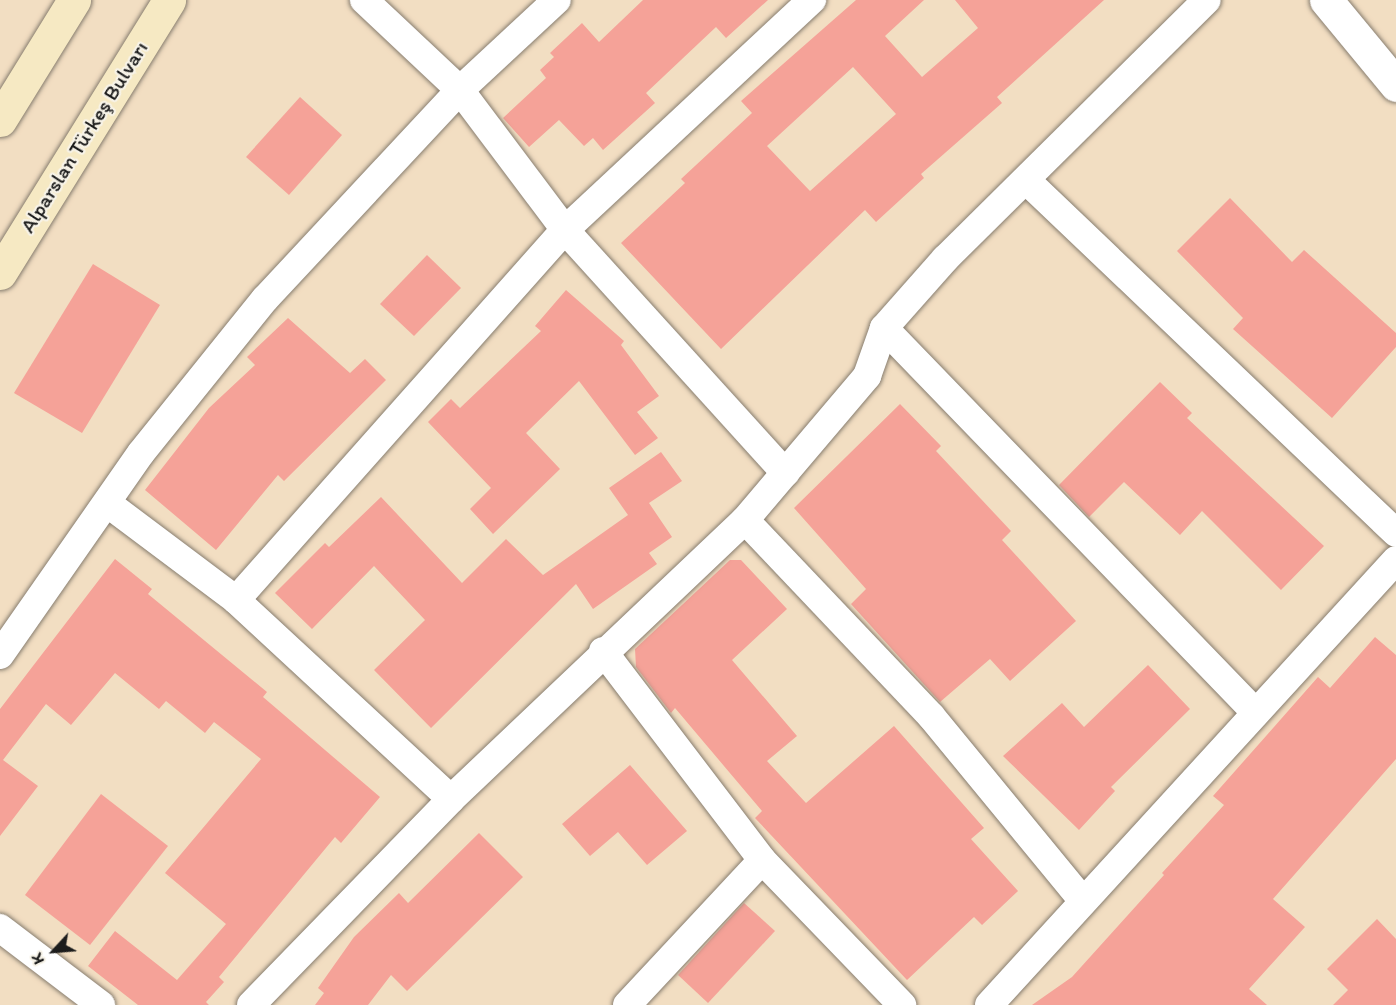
<!DOCTYPE html>
<meta charset="utf-8">
<style>
body{margin:0}
#map{position:relative;width:1396px;height:1005px;overflow:hidden;background:#f2dec2;font-family:Itim,sans-serif}
div>[style]{position:absolute}
.building>*{inset:0;background:#f5a298}
.roads{filter:drop-shadow(0 0 2px #877d6f) drop-shadow(0 0 2px #877d6f)}
.minor>*{height:28px;margin:-14px;padding:0 14px;transform-origin:14px;border-radius:14px;background:#fff}
.tertiary>*{height:33px;margin:-16.5px;padding:0 16.5px;transform-origin:16.5px;border-radius:16.5px;background:#fff}
.secondary>*{height:33px;margin:-16.5px;padding:0 16.5px;transform-origin:16.5px;border-radius:16.5px;background:#f6e9c3}
span{translate:-50% -50%;white-space:nowrap;text-align:center;line-height:1.15;-webkit-text-stroke:4.5px #f7f3e8;paint-order:stroke}
.street-label{font-size:21px;color:#1c1c1c}
.north{position:absolute;left:24px;top:921px;width:60px;height:60px;-webkit-text-stroke:4px #f7f3e8;paint-order:stroke;rotate:244deg;font-size:16px;font-weight:700;line-height:24px;text-align:center;color:#1c1c1c}
.north::after{content:'';display:block;margin:auto;width:21px;height:27px;background:#1c1c1c;clip-path:polygon(50% 0,100% 100%,50% 72%,0 100%)}
</style>
<div id="map">
<div class="building">
<i style="clip-path:polygon(643px 0,768px 0,726px 38px,716px 27px,646px 93px,655px 103px,603px 150px,593px 138px,584px 146px,559px 120px,529px 147px,503px 118px,546px 78px,540px 70px,554px 57px,550px 53px,582px 23px,599px 42px)"></i>
<i style="clip-path:polygon(evenodd,856px 0,924px 0,885px 36px,922px 77px,978px 28px,955px 0,1104px 0,997px 97px,1002px 103px,921px 174px,924px 178px,876px 222px,865px 210px,721px 349px,621px 243px,685px 183px,681px 179px,752px 113px,741px 101px,856px 0,853px 67px,896px 114px,810px 191px,767px 146px,853px 67px)"></i>
<i style="clip-path:polygon(300px 97px,342px 135px,289px 195px,246px 157px)"></i>
<i style="clip-path:polygon(1230px 198px,1292px 262px,1304px 250px,1396px 333px,1396px 347px,1332px 418px,1233px 329px,1243px 318px,1177px 251px)"></i>
<i style="clip-path:polygon(427px 255px,461px 288px,414px 336px,380px 304px)"></i>
<i style="clip-path:polygon(93px 264px,160px 305px,82px 433px,14px 393px)"></i>
<i style="clip-path:polygon(566px 290px,624px 341px,621px 345px,659px 396px,637px 412px,658px 438px,635px 455px,579px 381px,526px 433px,560px 469px,493px 534px,470px 509px,491px 488px,428px 422px,451px 399px,460px 408px,541px 331px,535px 326px)"></i>
<i style="clip-path:polygon(288px 318px,350px 373px,365px 359px,386px 380px,284px 481px,278px 475px,216px 550px,145px 490px,209px 408px,255px 365px,247px 357px)"></i>
<i style="clip-path:polygon(1160px 382px,1192px 413px,1187px 418px,1324px 546px,1281px 590px,1202px 511px,1180px 535px,1124px 482px,1089px 517px,1059px 485px)"></i>
<i style="clip-path:polygon(900px 404px,941px 446px,936px 451px,1011px 531px,1002px 540px,1076px 621px,1010px 681px,990px 659px,940px 702px,851px 604px,866px 589px,794px 508px)"></i>
<i style="clip-path:polygon(661px 452px,682px 481px,649px 503px,672px 537px,649px 553px,657px 564px,593px 609px,576px 584px,431px 728px,374px 670px,425px 620px,374px 566px,312px 629px,275px 593px,325px 543px,329px 547px,381px 497px,462px 583px,506px 539px,543px 575px,628px 515px,609px 488px)"></i>
<i style="clip-path:polygon(115px 559px,152px 589px,148px 594px,267px 692px,263px 697px,380px 797px,341px 843px,335px 837px,219px 977px,224px 982px,206px 1002px,209px 1005px,138px 1005px,88px 966px,115px 931px,177px 980px,226px 924px,165px 873px,261px 759px,214px 722px,205px 733px,166px 701px,159px 709px,115px 673px,71px 725px,46px 704px,3px 760px,38px 786px,0 836px,0 709px)"></i>
<i style="clip-path:polygon(730px 560px,741px 560px,787px 609px,732px 660px,797px 736px,767px 761px,806px 803px,894px 726px,984px 828px,971px 839px,1018px 891px,982px 925px,974px 917px,907px 980px,755px 818px,762px 811px,675px 708px,671px 713px,636px 667px,635px 649px)"></i>
<i style="clip-path:polygon(1375px 637px,1396px 655px,1396px 759px,1273px 899px,1305px 927px,1249px 989px,1267px 1005px,1032px 1005px,1072px 977px,1164px 875px,1162px 873px,1224px 805px,1213px 796px,1318px 677px,1330px 688px)"></i>
<i style="clip-path:polygon(1148px 665px,1190px 709px,1111px 787px,1115px 791px,1079px 830px,1003px 756px,1062px 703px,1084px 727px)"></i>
<i style="clip-path:polygon(630px 765px,687px 831px,647px 865px,618px 832px,590px 856px,562px 824px)"></i>
<i style="clip-path:polygon(101px 794px,168px 846px,90px 945px,25px 895px)"></i>
<i style="clip-path:polygon(479px 833px,523px 877px,407px 991px,391px 975px,368px 1005px,315px 1005px,324px 993px,318px 988px,354px 937px,399px 893px,408px 903px)"></i>
<i style="clip-path:polygon(744px 903px,775px 931px,708px 1003px,678px 975px)"></i>
<i style="clip-path:polygon(1377px 919px,1396px 939px,1396px 1005px,1333px 1005px,1348px 990px,1327px 969px)"></i>
</div>
<div class="roads">
<div class="minor">
<i style="left:364px;top:0;width:132px;rotate:43.2deg"></i>
<i style="left:460px;top:90px;width:175px;rotate:53.1deg"></i>
<i style="left:565px;top:230px;width:328px;rotate:47.8deg"></i>
<i style="left:1026px;top:180px;width:511px;rotate:43.65deg"></i>
<i style="left:884px;top:328px;width:535px;rotate:45.98deg"></i>
<i style="left:107px;top:503px;width:161px;rotate:36.9deg"></i>
<i style="left:236px;top:600px;width:293px;rotate:42.8deg"></i>
<i style="left:745px;top:520px;width:270px;rotate:46.5deg"></i>
<i style="left:931px;top:716px;width:239px;rotate:50.6deg"></i>
<i style="left:236px;top:600px;width:495px;rotate:-48.4deg"></i>
<i style="left:565px;top:230px;width:338px;rotate:-43deg"></i>
<i style="left:603px;top:651px;width:263px;rotate:52.7deg"></i>
<i style="left:762px;top:860px;width:202px;rotate:46deg"></i>
<i style="left:0;top:655px;width:246px;rotate:-55.1deg"></i>
<i style="left:141px;top:453px;width:198px;rotate:-51.2deg"></i>
<i style="left:265px;top:299px;width:286px;rotate:-47deg"></i>
<i style="left:460px;top:90px;width:132px;rotate:-42.9deg"></i>
<i style="left:0;top:928px;width:127px;rotate:37.3deg"></i>
<i style="left:251px;top:1005px;width:287px;rotate:-45.8deg"></i>
<i style="left:451px;top:799px;width:405px;rotate:-43.5deg"></i>
<i style="left:745px;top:520px;width:189px;rotate:-49.7deg"></i>
<i style="left:867px;top:376px;width:51px;rotate:-70.5deg"></i>
<i style="left:884px;top:328px;width:92px;rotate:-48.5deg"></i>
<i style="left:945px;top:259px;width:368px;rotate:-44.7deg"></i>
<i style="left:627px;top:1005px;width:198px;rotate:-47deg"></i>
<i style="left:989px;top:1005px;width:603px;rotate:-47.55deg"></i>
</div>
<div class="tertiary">
<i style="left:1326px;top:0;width:110px;rotate:50.5deg"></i>
</div>
<div class="secondary">
<i style="left:0;top:120px;width:141px;rotate:-58.3deg"></i>
<i style="left:0;top:273px;width:321px;rotate:-58.2deg"></i>
</div>
</div>
<div class="street-label">
<span style="left:84px;top:137px;rotate:-58deg">Alparslan Türkeş Bulvarı</span>
</div>
<div class="north">K</div>
</div>
